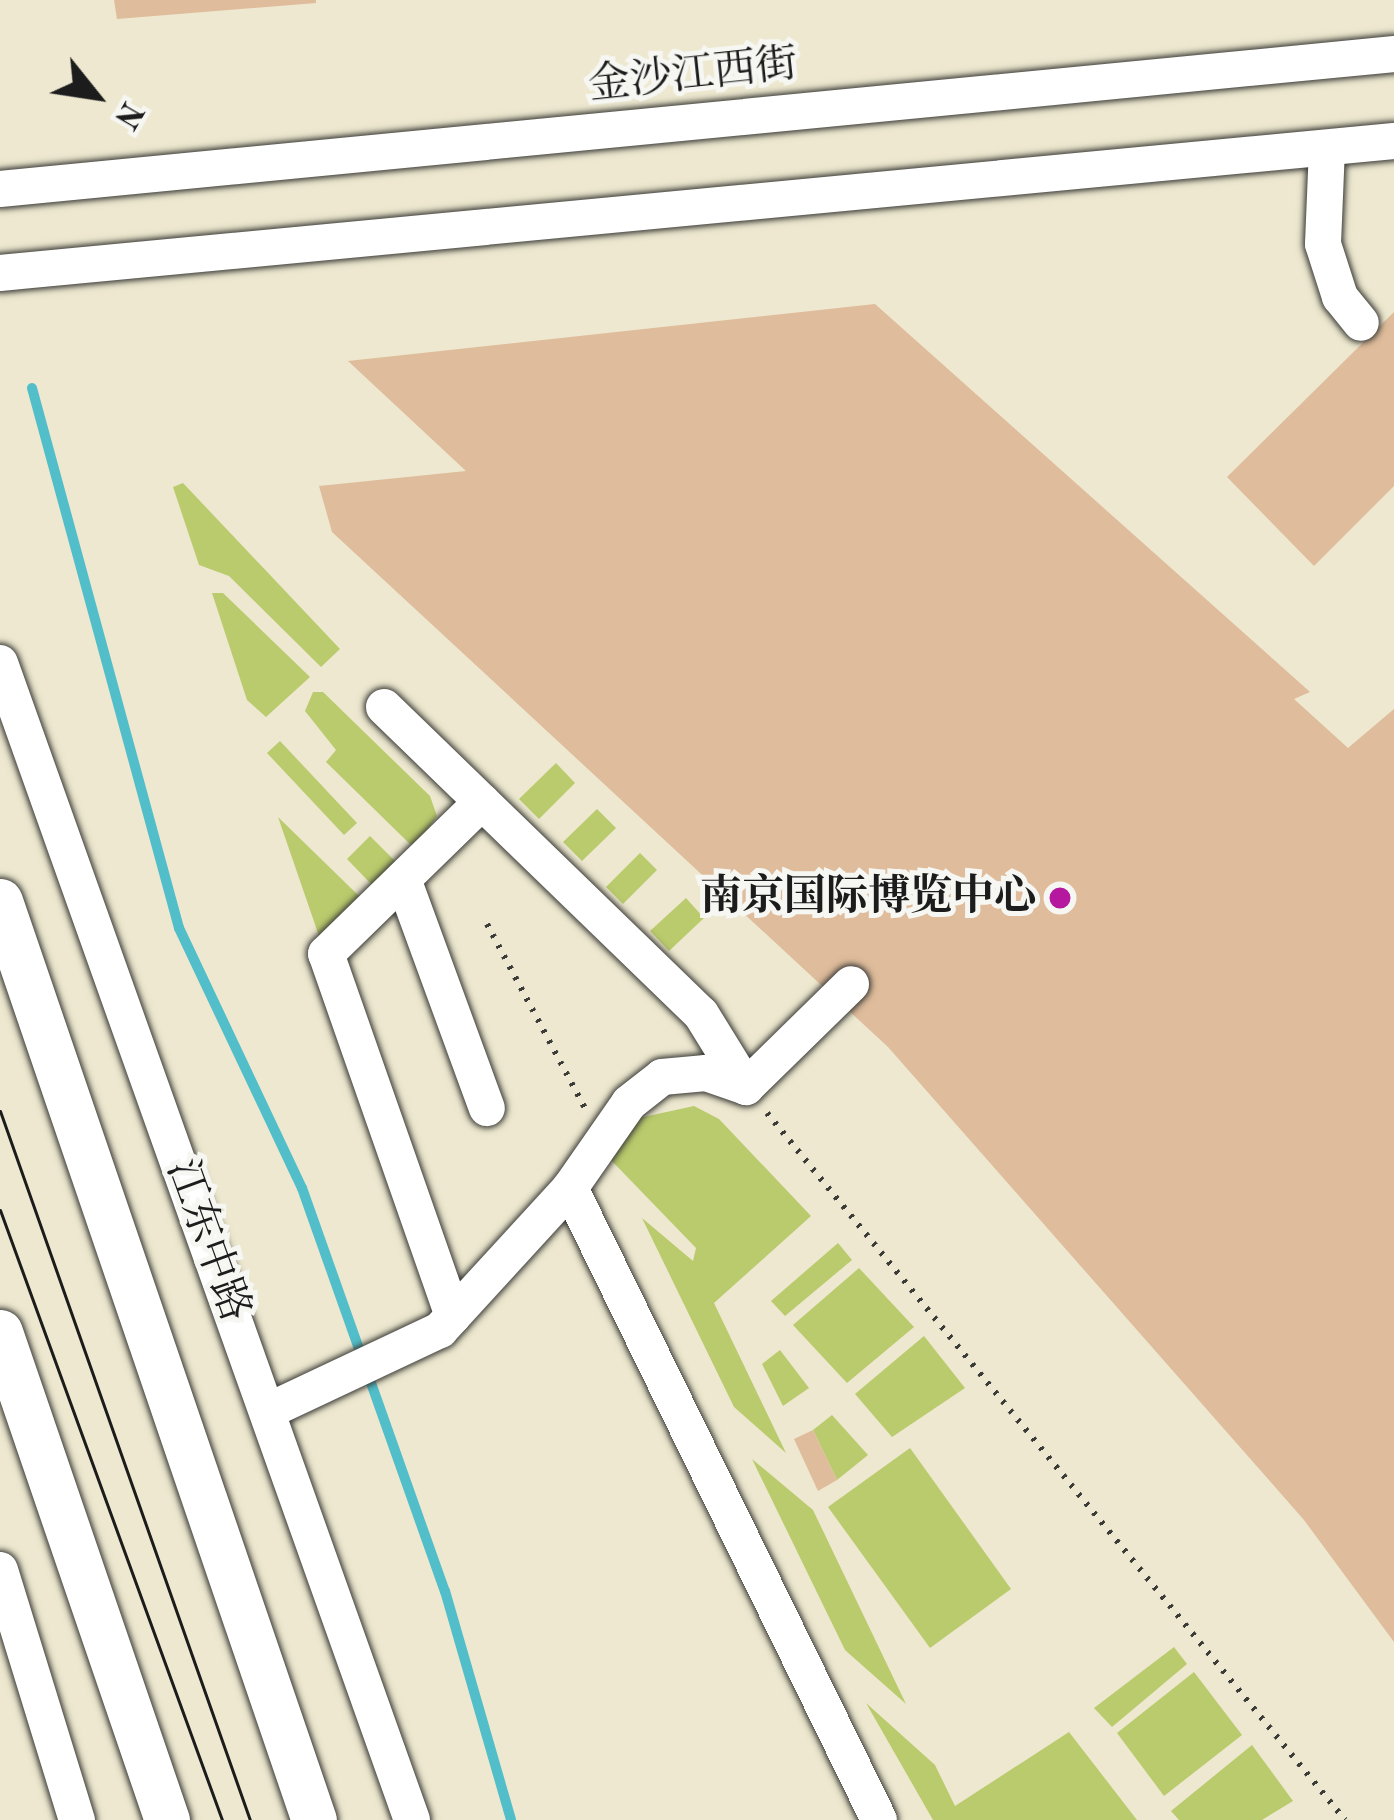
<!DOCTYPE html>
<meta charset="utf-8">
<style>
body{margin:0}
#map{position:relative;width:1394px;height:1820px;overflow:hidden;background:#ede8cf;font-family:"Old Standard TT","Noto Serif SC",serif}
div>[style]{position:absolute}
.green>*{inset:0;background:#bacb6d}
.stream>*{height:10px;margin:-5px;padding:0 5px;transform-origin:5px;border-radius:5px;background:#51bec9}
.building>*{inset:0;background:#dfbc9b}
.path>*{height:6px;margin-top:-3px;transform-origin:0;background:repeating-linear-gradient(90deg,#3b3b37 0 3px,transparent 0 12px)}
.roads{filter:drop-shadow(0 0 3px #3b3b37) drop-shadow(0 0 3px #3b3b37)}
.minor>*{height:36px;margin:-18px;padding:0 18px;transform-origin:18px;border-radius:18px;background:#fff}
.major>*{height:45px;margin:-22.5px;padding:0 22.5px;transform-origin:22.5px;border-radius:22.5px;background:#fff}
.tram>*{height:3px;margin:-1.5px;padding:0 1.5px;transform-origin:1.5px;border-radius:1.5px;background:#1c1c1c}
.dots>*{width:33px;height:33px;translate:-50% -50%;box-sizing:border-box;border:6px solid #f6f6f2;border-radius:50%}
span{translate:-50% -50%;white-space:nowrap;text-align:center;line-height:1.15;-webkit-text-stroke:10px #f6f6f2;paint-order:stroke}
.street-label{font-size:42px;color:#1c1c1c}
.poi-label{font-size:42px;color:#1c1c1c;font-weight:700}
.right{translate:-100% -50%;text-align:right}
.north{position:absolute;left:36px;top:36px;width:120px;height:120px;-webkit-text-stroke:9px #f6f6f2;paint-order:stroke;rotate:120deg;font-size:33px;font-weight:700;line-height:48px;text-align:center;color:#1c1c1c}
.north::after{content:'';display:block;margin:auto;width:42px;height:54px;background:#1c1c1c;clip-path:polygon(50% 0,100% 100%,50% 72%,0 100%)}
</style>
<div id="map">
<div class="green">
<i style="clip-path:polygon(183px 483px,340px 649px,321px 667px,229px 576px,199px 565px,173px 487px)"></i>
<i style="clip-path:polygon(212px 593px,223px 593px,310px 677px,266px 717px,247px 700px)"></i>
<i style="clip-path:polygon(313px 692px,323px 692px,430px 796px,437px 816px,414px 848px,326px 762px,336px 750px,305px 711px)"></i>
<i style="clip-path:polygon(280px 741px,357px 823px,344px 835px,267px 753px)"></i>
<i style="clip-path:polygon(556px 763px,575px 783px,539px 819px,519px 799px)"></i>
<i style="clip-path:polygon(597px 809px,616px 828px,582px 861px,563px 842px)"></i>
<i style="clip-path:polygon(278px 817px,359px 896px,319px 936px)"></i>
<i style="clip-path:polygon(370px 836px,397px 863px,373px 886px,347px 859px)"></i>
<i style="clip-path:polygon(640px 853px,657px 870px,623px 904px,606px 887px)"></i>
<i style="clip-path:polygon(686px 898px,704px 918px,669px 951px,650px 931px)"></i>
<i style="clip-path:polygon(694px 1106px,719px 1119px,811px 1216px,714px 1303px,786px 1453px,734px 1407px,642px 1218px,693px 1261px,696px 1248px,608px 1157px,639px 1118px)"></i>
<i style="clip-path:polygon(838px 1243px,852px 1260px,785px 1316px,771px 1301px)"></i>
<i style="clip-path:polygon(859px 1268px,914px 1327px,847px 1383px,793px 1325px)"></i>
<i style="clip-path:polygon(924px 1336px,965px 1388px,892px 1437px,855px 1394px)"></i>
<i style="clip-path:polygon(780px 1350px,809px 1388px,783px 1406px,762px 1364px)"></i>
<i style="clip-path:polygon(832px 1415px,868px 1455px,837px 1480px,813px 1430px)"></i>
<i style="clip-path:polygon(910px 1448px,1011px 1589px,930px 1648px,828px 1507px)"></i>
<i style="clip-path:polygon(752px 1459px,813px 1510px,906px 1704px,845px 1650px)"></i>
<i style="clip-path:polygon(1174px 1647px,1187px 1664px,1112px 1727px,1094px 1708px)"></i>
<i style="clip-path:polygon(1194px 1672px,1242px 1735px,1164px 1796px,1117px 1733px)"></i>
<i style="clip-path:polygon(866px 1703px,935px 1765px,955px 1806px,1069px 1732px,1137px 1820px,933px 1820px)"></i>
<i style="clip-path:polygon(1252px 1745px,1293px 1801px,1262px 1820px,1179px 1820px,1171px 1811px)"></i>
</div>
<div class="stream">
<i style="left:32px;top:388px;width:560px;rotate:74.77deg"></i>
<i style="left:179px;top:928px;width:288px;rotate:64.7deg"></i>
<i style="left:302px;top:1188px;width:428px;rotate:70.5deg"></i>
<i style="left:445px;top:1591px;width:238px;rotate:73.9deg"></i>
</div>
<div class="building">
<i style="clip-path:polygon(114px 0,316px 0,316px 3px,117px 19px)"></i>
<i style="clip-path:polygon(875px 304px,1310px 692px,1294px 699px,1348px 748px,1394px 709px,1394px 1642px,1304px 1520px,888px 1047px,332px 532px,319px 486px,466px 471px,348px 361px)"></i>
<i style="clip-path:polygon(1394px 312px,1394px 486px,1314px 566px,1227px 477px)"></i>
<i style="clip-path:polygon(813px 1430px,837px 1480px,818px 1491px,794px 1439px)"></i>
</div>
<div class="path">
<i style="left:487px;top:924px;width:208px;rotate:62deg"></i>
<i style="left:767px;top:1113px;width:913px;rotate:50.73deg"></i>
</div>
<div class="roads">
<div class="minor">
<i style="left:1327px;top:148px;width:96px;rotate:92.4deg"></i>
<i style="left:1323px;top:244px;width:56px;rotate:72.2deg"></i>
<i style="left:1340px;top:297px;width:33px;rotate:51deg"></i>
<i style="left:0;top:189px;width:1401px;rotate:-5.53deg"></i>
<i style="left:0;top:273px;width:1400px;rotate:-5.41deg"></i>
<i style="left:0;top:663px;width:1228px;rotate:70.4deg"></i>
<i style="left:384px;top:707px;width:441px;rotate:44.1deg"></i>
<i style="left:701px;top:1014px;width:86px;rotate:58.3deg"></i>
<i style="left:403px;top:879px;width:244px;rotate:69.9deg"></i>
<i style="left:746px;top:1087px;width:147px;rotate:-44.4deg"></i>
<i style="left:570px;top:1188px;width:703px;rotate:63.94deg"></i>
<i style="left:453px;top:1316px;width:384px;rotate:-109.3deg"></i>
<i style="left:326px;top:954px;width:218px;rotate:-44.3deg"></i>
<i style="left:270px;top:1410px;width:188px;rotate:-25.2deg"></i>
<i style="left:440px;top:1330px;width:193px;rotate:-47.5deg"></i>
<i style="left:570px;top:1188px;width:103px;rotate:-55.2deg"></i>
<i style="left:629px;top:1103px;width:42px;rotate:-38.2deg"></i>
<i style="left:662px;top:1077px;width:44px;rotate:-5.2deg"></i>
<i style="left:706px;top:1073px;width:42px;rotate:19.3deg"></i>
<i style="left:0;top:1570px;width:262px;rotate:72.9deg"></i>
</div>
<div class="major">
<i style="left:0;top:901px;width:971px;rotate:71.14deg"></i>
<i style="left:0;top:1332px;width:516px;rotate:71.11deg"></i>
</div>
</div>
<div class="tram">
<i style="left:0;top:1111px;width:752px;rotate:70.58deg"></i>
<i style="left:0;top:1210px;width:649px;rotate:70deg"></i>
</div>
<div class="dots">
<i style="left:1060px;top:898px;background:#b5179e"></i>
</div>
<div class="street-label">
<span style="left:693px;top:76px;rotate:-6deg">金沙江西街</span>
<span style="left:207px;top:1241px;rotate:70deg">江东中路</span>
</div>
<div class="poi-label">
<span class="right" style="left:1036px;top:898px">南京国际博览中心</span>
</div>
<div class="north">N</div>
</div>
